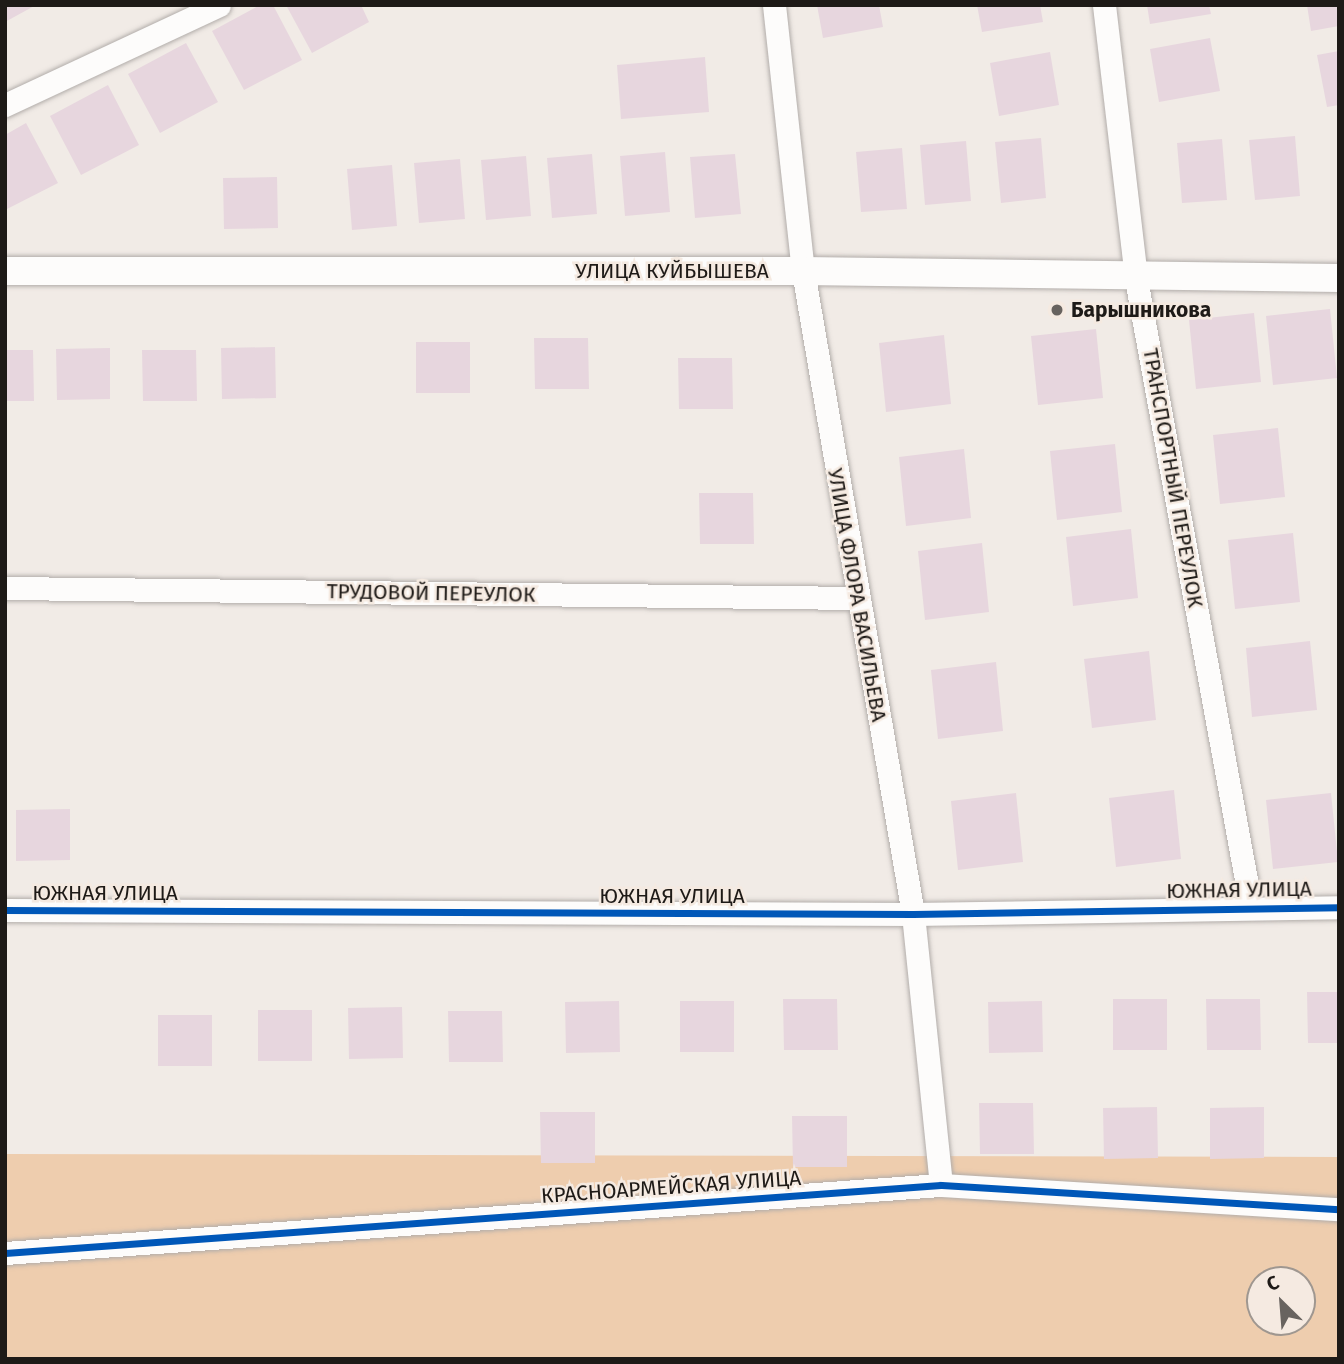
<!DOCTYPE html>
<meta charset="utf-8">
<style>
body{margin:0}
#map{position:relative;width:1344px;height:1364px;overflow:hidden;background:#f1ebe6;font-family:"Fira Sans",sans-serif}
div>[style]{position:absolute}
.green>*{inset:0;background:#eecdae}
.building>*{inset:0;background:#e7d6de}
.roads{filter:drop-shadow(0 0 2px #b2adaa) drop-shadow(0 0 2px #b2adaa)}
.minor>*{height:23px;margin:-11.5px;padding:0 11.5px;transform-origin:11.5px;border-radius:11.5px;background:#fdfcfb}
.tertiary>*{height:28px;margin:-14px;padding:0 14px;transform-origin:14px;border-radius:14px;background:#fdfcfb}
.cycleway>*{height:7px;margin:-3.5px;padding:0 3.5px;transform-origin:3.5px;border-radius:3.5px;background:#0057b8}
.dots>*{width:19px;height:19px;translate:-50% -50%;box-sizing:border-box;border:4px solid #f5eae1;border-radius:50%}
span{translate:-50% -50%;white-space:nowrap;text-align:center;line-height:1.15;-webkit-text-stroke:5px #f5eae1;paint-order:stroke}
.street-label{font-size:21px;color:#1e1a17}
.poi-label{font-size:21px;color:#1e1a17;font-weight:700}
.left{translate:0 -50%;text-align:left}
.frame{position:absolute;inset:0;border:7px solid #1e1a17;pointer-events:none}
.north{position:absolute;left:1246px;top:1266px;width:70px;height:70px;box-sizing:border-box;background:#f5eae1;border:2px solid #9f9790;border-radius:50%;rotate:335deg;font-size:19px;font-weight:700;line-height:28px;text-align:center;color:#1e1a17}
.north::after{content:'';display:block;margin:auto;width:24px;height:32px;background:#68635f;clip-path:polygon(50% 0,100% 100%,50% 72%,0 100%)}
</style>
<div id="map">
<div class="green">
<i style="clip-path:polygon(evenodd,5px 1154px,1339px 1157px,1339px 1359px,5px 1359px,5px 1154px,1260px 1280px,1302px 1280px,1302px 1322px,1260px 1322px,1260px 1280px)"></i>
</div>
<div class="building">
<i style="clip-path:polygon(5px 5px,36px 5px,5px 22px)"></i>
<i style="clip-path:polygon(260px 5px,273px 5px,302px 60px,244px 90px,212px 31px)"></i>
<i style="clip-path:polygon(286px 5px,361px 5px,369px 22px,312px 53px)"></i>
<i style="clip-path:polygon(817px 5px,879px 5px,883px 27px,823px 38px)"></i>
<i style="clip-path:polygon(977px 5px,1040px 5px,1043px 22px,982px 32px)"></i>
<i style="clip-path:polygon(1147px 5px,1209px 5px,1211px 14px,1150px 24px)"></i>
<i style="clip-path:polygon(1307px 5px,1339px 5px,1339px 26px,1311px 31px)"></i>
<i style="clip-path:polygon(1210px 38px,1220px 91px,1159px 102px,1150px 49px)"></i>
<i style="clip-path:polygon(186px 43px,218px 102px,160px 133px,128px 74px)"></i>
<i style="clip-path:polygon(1339px 51px,1339px 105px,1327px 107px,1317px 55px)"></i>
<i style="clip-path:polygon(1050px 52px,1059px 105px,999px 116px,990px 63px)"></i>
<i style="clip-path:polygon(705px 57px,709px 112px,621px 119px,617px 65px)"></i>
<i style="clip-path:polygon(108px 85px,139px 145px,81px 175px,50px 116px)"></i>
<i style="clip-path:polygon(26px 123px,58px 183px,5px 210px,5px 135px)"></i>
<i style="clip-path:polygon(1295px 136px,1300px 196px,1255px 200px,1249px 140px)"></i>
<i style="clip-path:polygon(1041px 138px,1046px 198px,1001px 203px,995px 142px)"></i>
<i style="clip-path:polygon(1222px 139px,1227px 200px,1182px 203px,1177px 143px)"></i>
<i style="clip-path:polygon(966px 141px,971px 201px,925px 205px,920px 145px)"></i>
<i style="clip-path:polygon(902px 148px,907px 209px,861px 212px,856px 152px)"></i>
<i style="clip-path:polygon(665px 152px,670px 212px,625px 216px,620px 156px)"></i>
<i style="clip-path:polygon(592px 154px,597px 214px,552px 218px,547px 158px)"></i>
<i style="clip-path:polygon(735px 154px,741px 214px,695px 218px,690px 157px)"></i>
<i style="clip-path:polygon(526px 156px,531px 216px,486px 220px,481px 160px)"></i>
<i style="clip-path:polygon(460px 159px,465px 219px,419px 223px,414px 163px)"></i>
<i style="clip-path:polygon(392px 165px,397px 226px,352px 230px,347px 169px)"></i>
<i style="clip-path:polygon(277px 177px,278px 228px,224px 229px,223px 178px)"></i>
<i style="clip-path:polygon(1330px 309px,1337px 378px,1273px 385px,1266px 316px)"></i>
<i style="clip-path:polygon(1254px 313px,1261px 382px,1196px 389px,1189px 320px)"></i>
<i style="clip-path:polygon(1096px 329px,1103px 398px,1038px 405px,1031px 336px)"></i>
<i style="clip-path:polygon(944px 335px,951px 404px,886px 412px,879px 343px)"></i>
<i style="clip-path:polygon(534px 338px,588px 338px,589px 389px,535px 389px)"></i>
<i style="clip-path:polygon(416px 342px,470px 342px,470px 393px,416px 393px)"></i>
<i style="clip-path:polygon(275px 347px,276px 398px,222px 399px,221px 348px)"></i>
<i style="clip-path:polygon(110px 348px,110px 399px,57px 400px,56px 349px)"></i>
<i style="clip-path:polygon(5px 350px,33px 350px,34px 401px,5px 401px)"></i>
<i style="clip-path:polygon(142px 350px,196px 350px,197px 401px,143px 401px)"></i>
<i style="clip-path:polygon(678px 358px,732px 358px,733px 409px,679px 409px)"></i>
<i style="clip-path:polygon(1278px 428px,1285px 497px,1220px 504px,1213px 435px)"></i>
<i style="clip-path:polygon(1115px 444px,1122px 512px,1057px 520px,1050px 451px)"></i>
<i style="clip-path:polygon(964px 449px,971px 518px,906px 526px,899px 457px)"></i>
<i style="clip-path:polygon(699px 493px,753px 493px,754px 544px,700px 544px)"></i>
<i style="clip-path:polygon(1131px 529px,1138px 598px,1073px 606px,1066px 537px)"></i>
<i style="clip-path:polygon(1293px 533px,1300px 602px,1235px 609px,1228px 540px)"></i>
<i style="clip-path:polygon(982px 543px,989px 612px,925px 620px,918px 551px)"></i>
<i style="clip-path:polygon(1310px 641px,1317px 710px,1252px 717px,1246px 648px)"></i>
<i style="clip-path:polygon(1149px 651px,1156px 720px,1092px 728px,1084px 659px)"></i>
<i style="clip-path:polygon(996px 662px,1003px 731px,938px 739px,931px 670px)"></i>
<i style="clip-path:polygon(1174px 790px,1181px 859px,1116px 867px,1109px 798px)"></i>
<i style="clip-path:polygon(1016px 793px,1023px 862px,958px 870px,951px 801px)"></i>
<i style="clip-path:polygon(1331px 793px,1338px 862px,1273px 869px,1266px 800px)"></i>
<i style="clip-path:polygon(70px 809px,70px 860px,16px 861px,16px 810px)"></i>
<i style="clip-path:polygon(1307px 992px,1339px 992px,1339px 1043px,1308px 1043px)"></i>
<i style="clip-path:polygon(783px 999px,837px 999px,838px 1050px,784px 1050px)"></i>
<i style="clip-path:polygon(1113px 999px,1167px 999px,1167px 1050px,1113px 1050px)"></i>
<i style="clip-path:polygon(1206px 999px,1260px 999px,1261px 1050px,1207px 1050px)"></i>
<i style="clip-path:polygon(619px 1001px,620px 1052px,566px 1053px,565px 1002px)"></i>
<i style="clip-path:polygon(680px 1001px,734px 1001px,734px 1052px,680px 1052px)"></i>
<i style="clip-path:polygon(1042px 1001px,1043px 1052px,989px 1053px,988px 1002px)"></i>
<i style="clip-path:polygon(402px 1007px,403px 1058px,349px 1059px,348px 1008px)"></i>
<i style="clip-path:polygon(258px 1010px,312px 1010px,312px 1061px,258px 1061px)"></i>
<i style="clip-path:polygon(448px 1011px,502px 1011px,503px 1062px,449px 1062px)"></i>
<i style="clip-path:polygon(158px 1015px,212px 1015px,212px 1066px,158px 1066px)"></i>
<i style="clip-path:polygon(979px 1103px,1033px 1103px,1034px 1154px,980px 1154px)"></i>
<i style="clip-path:polygon(1157px 1107px,1158px 1158px,1104px 1159px,1103px 1108px)"></i>
<i style="clip-path:polygon(1264px 1107px,1264px 1158px,1210px 1159px,1210px 1108px)"></i>
<i style="clip-path:polygon(540px 1112px,595px 1112px,595px 1163px,541px 1163px)"></i>
<i style="clip-path:polygon(792px 1116px,847px 1116px,847px 1167px,793px 1167px)"></i>
</div>
<div class="roads">
<div class="minor">
<i style="left:774px;top:5px;width:268px;rotate:83.8deg"></i>
<i style="left:803px;top:271px;width:652px;rotate:80.29deg"></i>
<i style="left:913px;top:914px;width:272px;rotate:84.1deg"></i>
<i style="left:1104px;top:5px;width:276px;rotate:83.3deg"></i>
<i style="left:1136px;top:279px;width:638px;rotate:79.62deg"></i>
<i style="left:5px;top:105px;width:236px;rotate:-25deg"></i>
<i style="left:5px;top:588px;width:852px;rotate:0.67deg"></i>
<i style="left:5px;top:910px;width:908px;rotate:0.25deg"></i>
<i style="left:913px;top:914px;width:426px;rotate:-0.9deg"></i>
<i style="left:5px;top:1253px;width:938px;rotate:-4.16deg"></i>
<i style="left:941px;top:1185px;width:399px;rotate:3.5deg"></i>
</div>
<div class="tertiary">
<i style="left:5px;top:271px;width:798px"></i>
<i style="left:803px;top:271px;width:536px;rotate:0.75deg"></i>
</div>
</div>
<div class="cycleway">
<i style="left:5px;top:910px;width:908px;rotate:0.25deg"></i>
<i style="left:913px;top:914px;width:426px;rotate:-0.9deg"></i>
<i style="left:5px;top:1253px;width:938px;rotate:-4.16deg"></i>
<i style="left:941px;top:1185px;width:399px;rotate:3.5deg"></i>
</div>
<div class="dots">
<i style="left:1057px;top:310px;background:#68635f"></i>
</div>
<div class="street-label">
<span style="left:672px;top:271px">УЛИЦА КУЙБЫШЕВА</span>
<span style="left:1173px;top:478px;rotate:80deg">ТРАНСПОРТНЫЙ ПЕРЕУЛОК</span>
<span style="left:431px;top:593px;rotate:1deg">ТРУДОВОЙ ПЕРЕУЛОК</span>
<span style="left:857px;top:595px;rotate:80deg">УЛИЦА ФЛОРА ВАСИЛЬЕВА</span>
<span style="left:1239px;top:890px;rotate:-1deg">ЮЖНАЯ УЛИЦА</span>
<span style="left:105px;top:893px">ЮЖНАЯ УЛИЦА</span>
<span style="left:672px;top:896px">ЮЖНАЯ УЛИЦА</span>
<span style="left:671px;top:1187px;rotate:-4deg">КРАСНОАРМЕЙСКАЯ УЛИЦА</span>
</div>
<div class="poi-label">
<span class="left" style="left:1071px;top:310px">Барышникова</span>
</div>
<div class="frame"></div>
<div class="north">С</div>
</div>
